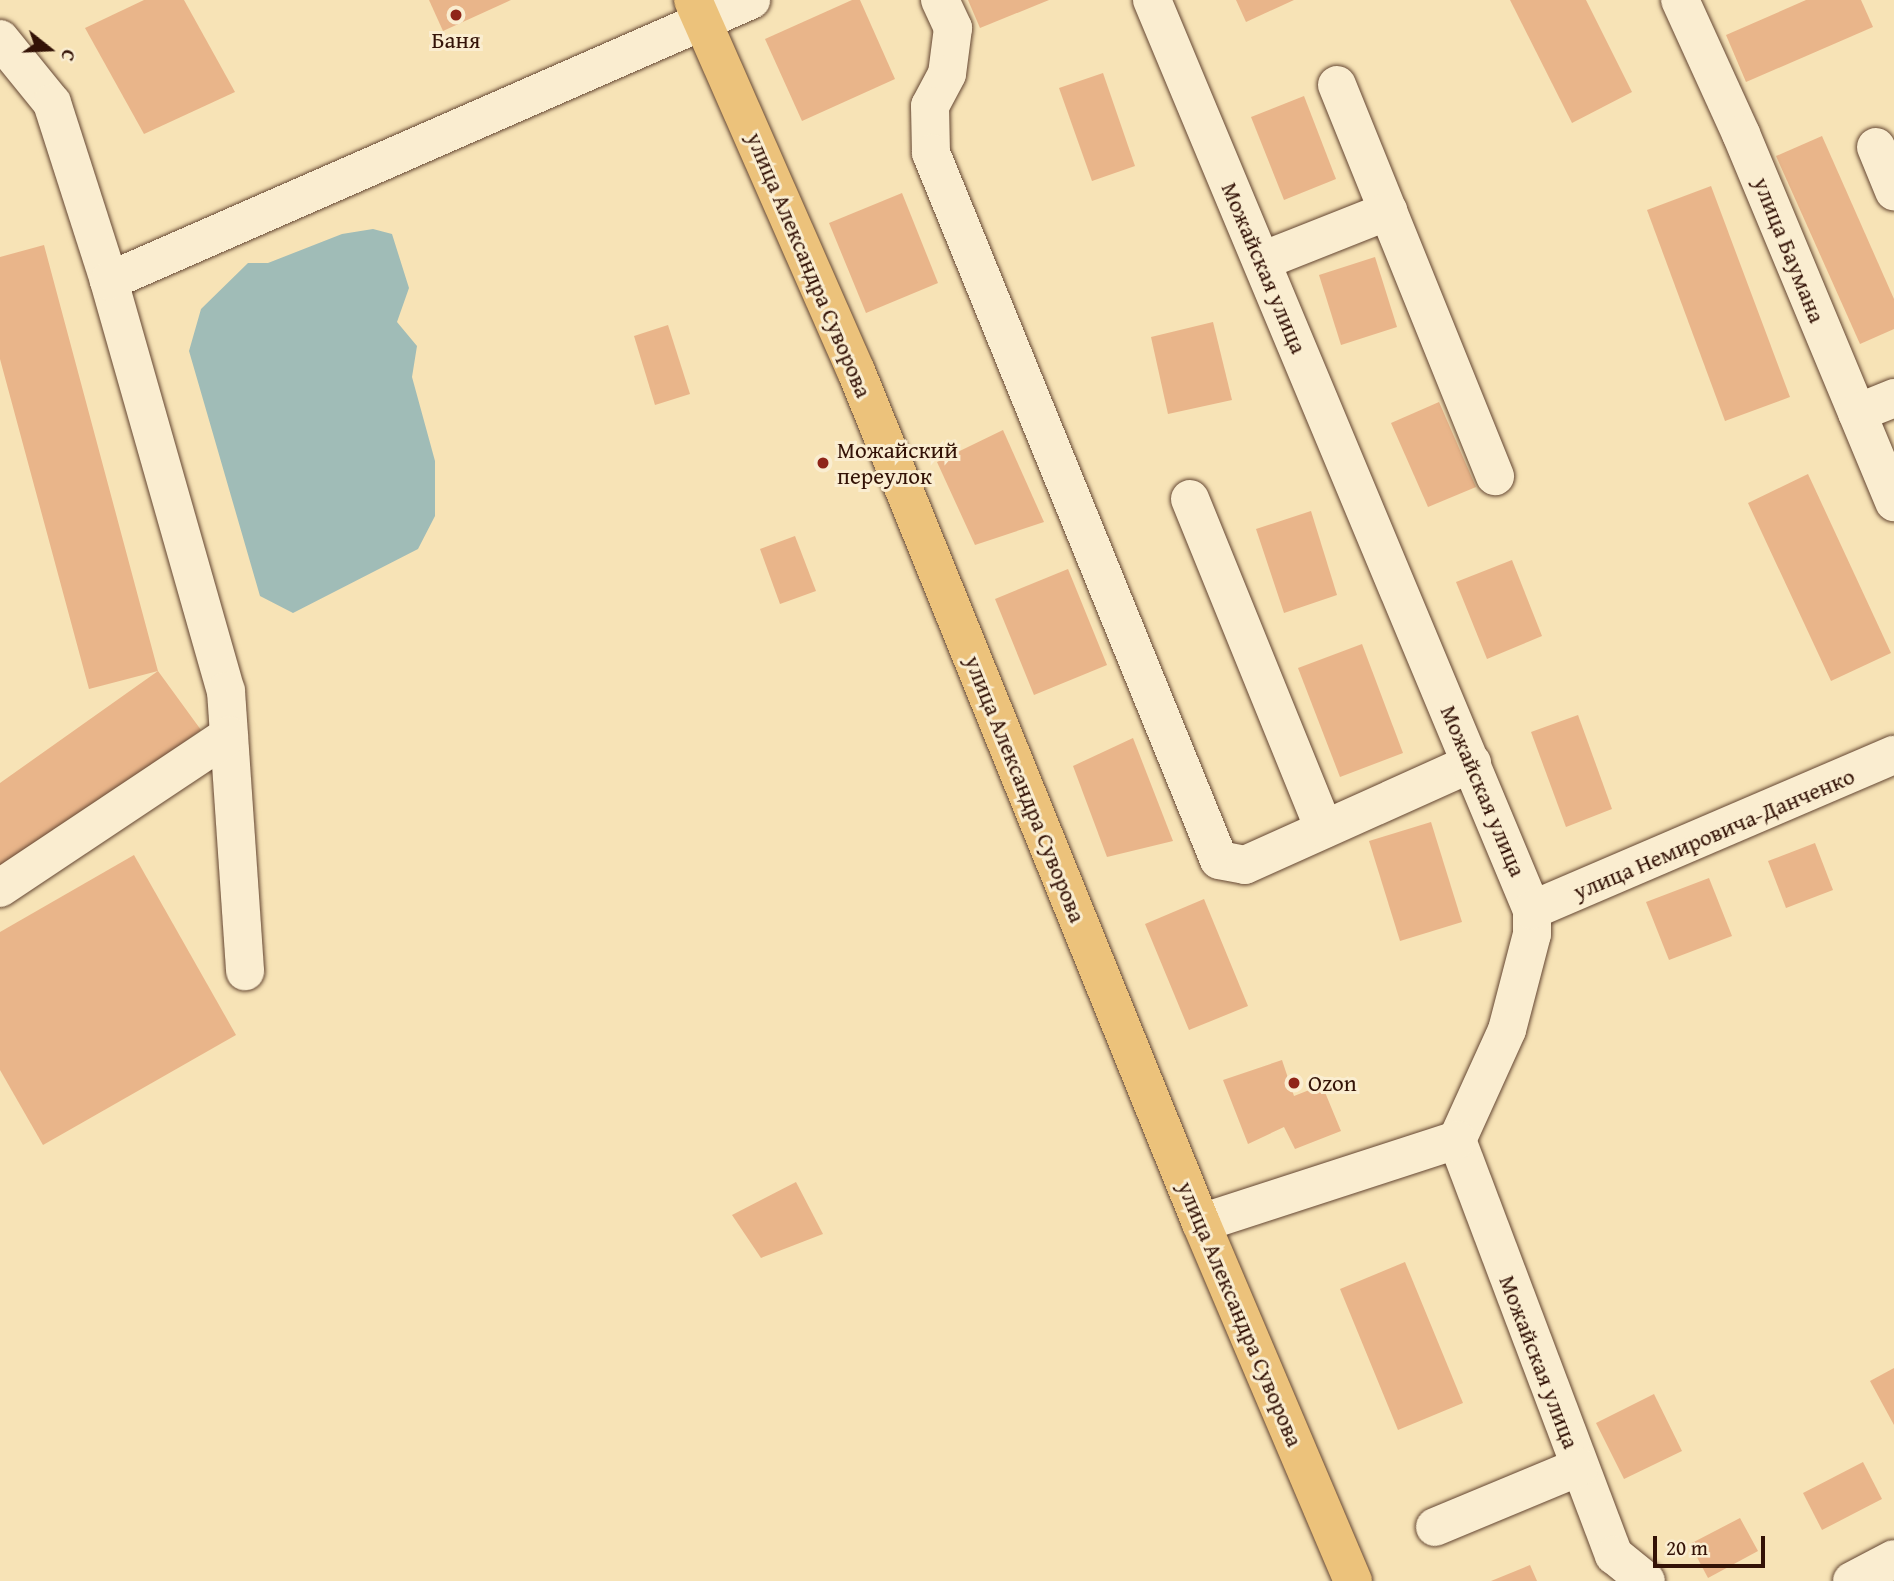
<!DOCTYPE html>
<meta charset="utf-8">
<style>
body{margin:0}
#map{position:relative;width:1894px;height:1581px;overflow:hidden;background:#f7e3b6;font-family:"Gentium Book Plus",serif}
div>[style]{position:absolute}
.water>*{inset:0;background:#a0bcb7}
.building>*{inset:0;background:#e9b58a}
.roads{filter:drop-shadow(0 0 2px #644632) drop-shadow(0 0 2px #644632)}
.minor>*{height:38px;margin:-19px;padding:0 19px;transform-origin:19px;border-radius:19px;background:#faedd0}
.major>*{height:38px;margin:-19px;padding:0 19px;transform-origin:19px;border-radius:19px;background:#ecc27b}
.dots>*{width:19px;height:19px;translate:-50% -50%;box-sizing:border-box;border:4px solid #faedd0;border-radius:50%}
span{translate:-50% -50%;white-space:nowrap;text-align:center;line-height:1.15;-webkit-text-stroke:6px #faedd0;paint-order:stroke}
.poi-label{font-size:23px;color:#331206}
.left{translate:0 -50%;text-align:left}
.street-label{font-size:23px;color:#331206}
.north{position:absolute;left:14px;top:14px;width:70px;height:70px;-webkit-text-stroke:5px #faedd0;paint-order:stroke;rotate:108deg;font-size:19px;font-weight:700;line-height:28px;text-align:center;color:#331206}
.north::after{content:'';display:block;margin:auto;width:24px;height:32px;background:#331206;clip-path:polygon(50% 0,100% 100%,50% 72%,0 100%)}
.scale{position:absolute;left:1653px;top:1536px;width:112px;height:32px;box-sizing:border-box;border:4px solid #331206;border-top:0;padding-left:9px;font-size:21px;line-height:24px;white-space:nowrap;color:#331206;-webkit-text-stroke:5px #faedd0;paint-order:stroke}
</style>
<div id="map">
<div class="water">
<i style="clip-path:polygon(373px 229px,392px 234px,409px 288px,397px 322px,417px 346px,412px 377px,435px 461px,435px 516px,418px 549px,293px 613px,260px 596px,189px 351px,201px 309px,248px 263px,268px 263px,342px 234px)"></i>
</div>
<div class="building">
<i style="clip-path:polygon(144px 0,184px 0,235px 92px,144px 134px,85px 28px)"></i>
<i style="clip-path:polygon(429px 0,511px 0,443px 31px)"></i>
<i style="clip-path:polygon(852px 0,860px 0,895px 79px,802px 121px,765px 39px)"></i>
<i style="clip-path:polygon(968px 0,1049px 0,980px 28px)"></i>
<i style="clip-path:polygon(1236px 0,1294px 0,1246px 22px)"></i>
<i style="clip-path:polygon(1510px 0,1586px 0,1632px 92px,1572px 123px)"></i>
<i style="clip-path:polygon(1806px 0,1861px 0,1873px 27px,1746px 82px,1726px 35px)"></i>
<i style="clip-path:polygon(1103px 73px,1135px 166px,1092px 181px,1059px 88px)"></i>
<i style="clip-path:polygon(1304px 96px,1336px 179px,1284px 200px,1251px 117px)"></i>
<i style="clip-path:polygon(1822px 136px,1894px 299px,1894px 329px,1860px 344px,1776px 156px)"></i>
<i style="clip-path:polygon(1711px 186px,1790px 397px,1725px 421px,1647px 210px)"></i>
<i style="clip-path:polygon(902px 193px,938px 283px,866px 313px,829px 223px)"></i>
<i style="clip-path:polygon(44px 245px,158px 671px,201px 730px,0 874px,0 783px,158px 671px,89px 689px,0 359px,0 257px)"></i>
<i style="clip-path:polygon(1375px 257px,1397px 327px,1341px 345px,1319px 275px)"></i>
<i style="clip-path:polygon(1213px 322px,1232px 400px,1168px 414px,1151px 337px)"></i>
<i style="clip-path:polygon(668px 325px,690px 394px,655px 405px,634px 336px)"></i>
<i style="clip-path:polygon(1439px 402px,1476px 487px,1428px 507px,1391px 423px)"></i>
<i style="clip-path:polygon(1003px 430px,1044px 522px,975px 545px,937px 462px)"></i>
<i style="clip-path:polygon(1808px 474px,1891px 653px,1831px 681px,1748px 503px)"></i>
<i style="clip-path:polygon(1311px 511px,1337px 595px,1284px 613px,1256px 529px)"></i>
<i style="clip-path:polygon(795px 536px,816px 591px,780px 604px,760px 549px)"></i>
<i style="clip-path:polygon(1512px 560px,1542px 636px,1487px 659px,1456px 582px)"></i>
<i style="clip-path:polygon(1068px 569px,1107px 665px,1034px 695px,995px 599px)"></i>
<i style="clip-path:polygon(1362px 644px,1403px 753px,1340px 777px,1298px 668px)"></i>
<i style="clip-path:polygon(1578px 715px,1612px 809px,1566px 827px,1531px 732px)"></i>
<i style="clip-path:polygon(1133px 738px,1173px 841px,1107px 857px,1073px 766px)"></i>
<i style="clip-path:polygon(1431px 822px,1462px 922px,1400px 941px,1369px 841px)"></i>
<i style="clip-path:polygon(1815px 843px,1833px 890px,1786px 908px,1768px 861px)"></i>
<i style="clip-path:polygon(134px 855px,236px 1035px,43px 1145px,0 1070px,0 932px)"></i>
<i style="clip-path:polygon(1709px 878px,1732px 936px,1669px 960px,1646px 902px)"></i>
<i style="clip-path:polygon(1204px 899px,1248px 1006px,1189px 1030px,1145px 924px)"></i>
<i style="clip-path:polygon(1282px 1060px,1294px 1096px,1322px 1085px,1341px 1131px,1295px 1149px,1284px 1127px,1248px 1144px,1223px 1080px)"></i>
<i style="clip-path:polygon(796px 1182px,823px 1234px,761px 1258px,732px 1215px)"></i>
<i style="clip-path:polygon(1405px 1262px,1463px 1403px,1398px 1430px,1340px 1289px)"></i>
<i style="clip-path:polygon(1894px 1368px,1894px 1425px,1870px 1381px)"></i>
<i style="clip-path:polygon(1654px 1394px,1682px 1451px,1624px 1479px,1596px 1423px)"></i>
<i style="clip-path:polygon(1863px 1462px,1882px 1499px,1822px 1530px,1803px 1493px)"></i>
<i style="clip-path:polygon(1740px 1518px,1758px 1551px,1708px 1578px,1690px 1544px)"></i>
<i style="clip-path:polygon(1530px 1565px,1537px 1581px,1491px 1581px)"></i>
</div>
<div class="roads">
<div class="minor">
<i style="left:940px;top:0;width:31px;rotate:65deg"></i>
<i style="left:953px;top:28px;width:46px;rotate:97.4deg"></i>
<i style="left:947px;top:74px;width:36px;rotate:118deg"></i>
<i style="left:930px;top:106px;width:47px;rotate:88.8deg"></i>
<i style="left:931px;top:153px;width:763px;rotate:67.84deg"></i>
<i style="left:1219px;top:860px;width:26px;rotate:11deg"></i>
<i style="left:1245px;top:865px;width:249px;rotate:-24.2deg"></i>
<i style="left:1152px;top:0;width:986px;rotate:67.34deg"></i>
<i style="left:1532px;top:910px;width:24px;rotate:90deg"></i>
<i style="left:1532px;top:934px;width:99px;rotate:104.6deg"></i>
<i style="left:1507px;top:1030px;width:121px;rotate:114.4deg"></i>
<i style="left:1457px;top:1140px;width:444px;rotate:69.3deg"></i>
<i style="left:1614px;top:1555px;width:41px;rotate:39.1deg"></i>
<i style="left:1680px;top:0;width:147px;rotate:65.5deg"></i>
<i style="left:1741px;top:134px;width:399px;rotate:67.4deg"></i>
<i style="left:0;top:39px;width:82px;rotate:50.9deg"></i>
<i style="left:52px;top:103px;width:187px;rotate:72.2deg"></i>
<i style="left:109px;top:281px;width:426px;rotate:74.1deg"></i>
<i style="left:226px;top:691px;width:281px;rotate:86.1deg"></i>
<i style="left:1337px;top:85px;width:422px;rotate:68deg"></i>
<i style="left:1876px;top:147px;width:48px;rotate:67.8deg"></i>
<i style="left:1262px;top:261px;width:136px;rotate:-21.6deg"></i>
<i style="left:109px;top:281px;width:701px;rotate:-23.64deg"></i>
<i style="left:1857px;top:413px;width:40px;rotate:-22deg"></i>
<i style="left:1190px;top:499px;width:356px;rotate:67.9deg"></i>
<i style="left:0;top:888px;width:275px;rotate:-33.7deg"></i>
<i style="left:1532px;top:910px;width:394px;rotate:-23.2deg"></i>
<i style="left:1201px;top:1223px;width:269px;rotate:-18deg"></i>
<i style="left:1435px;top:1527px;width:156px;rotate:-22.6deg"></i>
<i style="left:1852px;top:1581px;width:47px;rotate:-27.6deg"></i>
</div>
<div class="major">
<i style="left:693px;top:0;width:405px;rotate:66.3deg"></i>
<i style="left:856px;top:371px;width:919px;rotate:67.96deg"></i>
<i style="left:1201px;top:1223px;width:389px;rotate:67deg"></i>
</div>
</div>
<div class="dots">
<i style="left:456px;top:15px;background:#8f2418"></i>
<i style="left:823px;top:463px;background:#8f2418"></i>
<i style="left:1294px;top:1083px;background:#8f2418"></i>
</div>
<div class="poi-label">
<span style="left:456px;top:40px">Баня</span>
<span class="left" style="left:837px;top:463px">Можайский<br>переулок</span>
<span class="left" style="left:1308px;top:1083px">Ozon</span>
</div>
<div class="street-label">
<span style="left:1789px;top:250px;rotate:68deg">улица Баумана</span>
<span style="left:809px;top:265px;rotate:67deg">улица Александра Суворова</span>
<span style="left:1264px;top:268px;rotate:67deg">Можайская улица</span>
<span style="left:1025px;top:789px;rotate:68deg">улица Александра Суворова</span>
<span style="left:1483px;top:791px;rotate:67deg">Можайская улица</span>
<span style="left:1714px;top:834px;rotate:-23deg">улица Немировича-Данченко</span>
<span style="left:1240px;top:1314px;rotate:67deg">улица Александра Суворова</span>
<span style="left:1539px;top:1362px;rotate:69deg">Можайская улица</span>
</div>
<div class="north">С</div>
<div class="scale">20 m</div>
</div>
